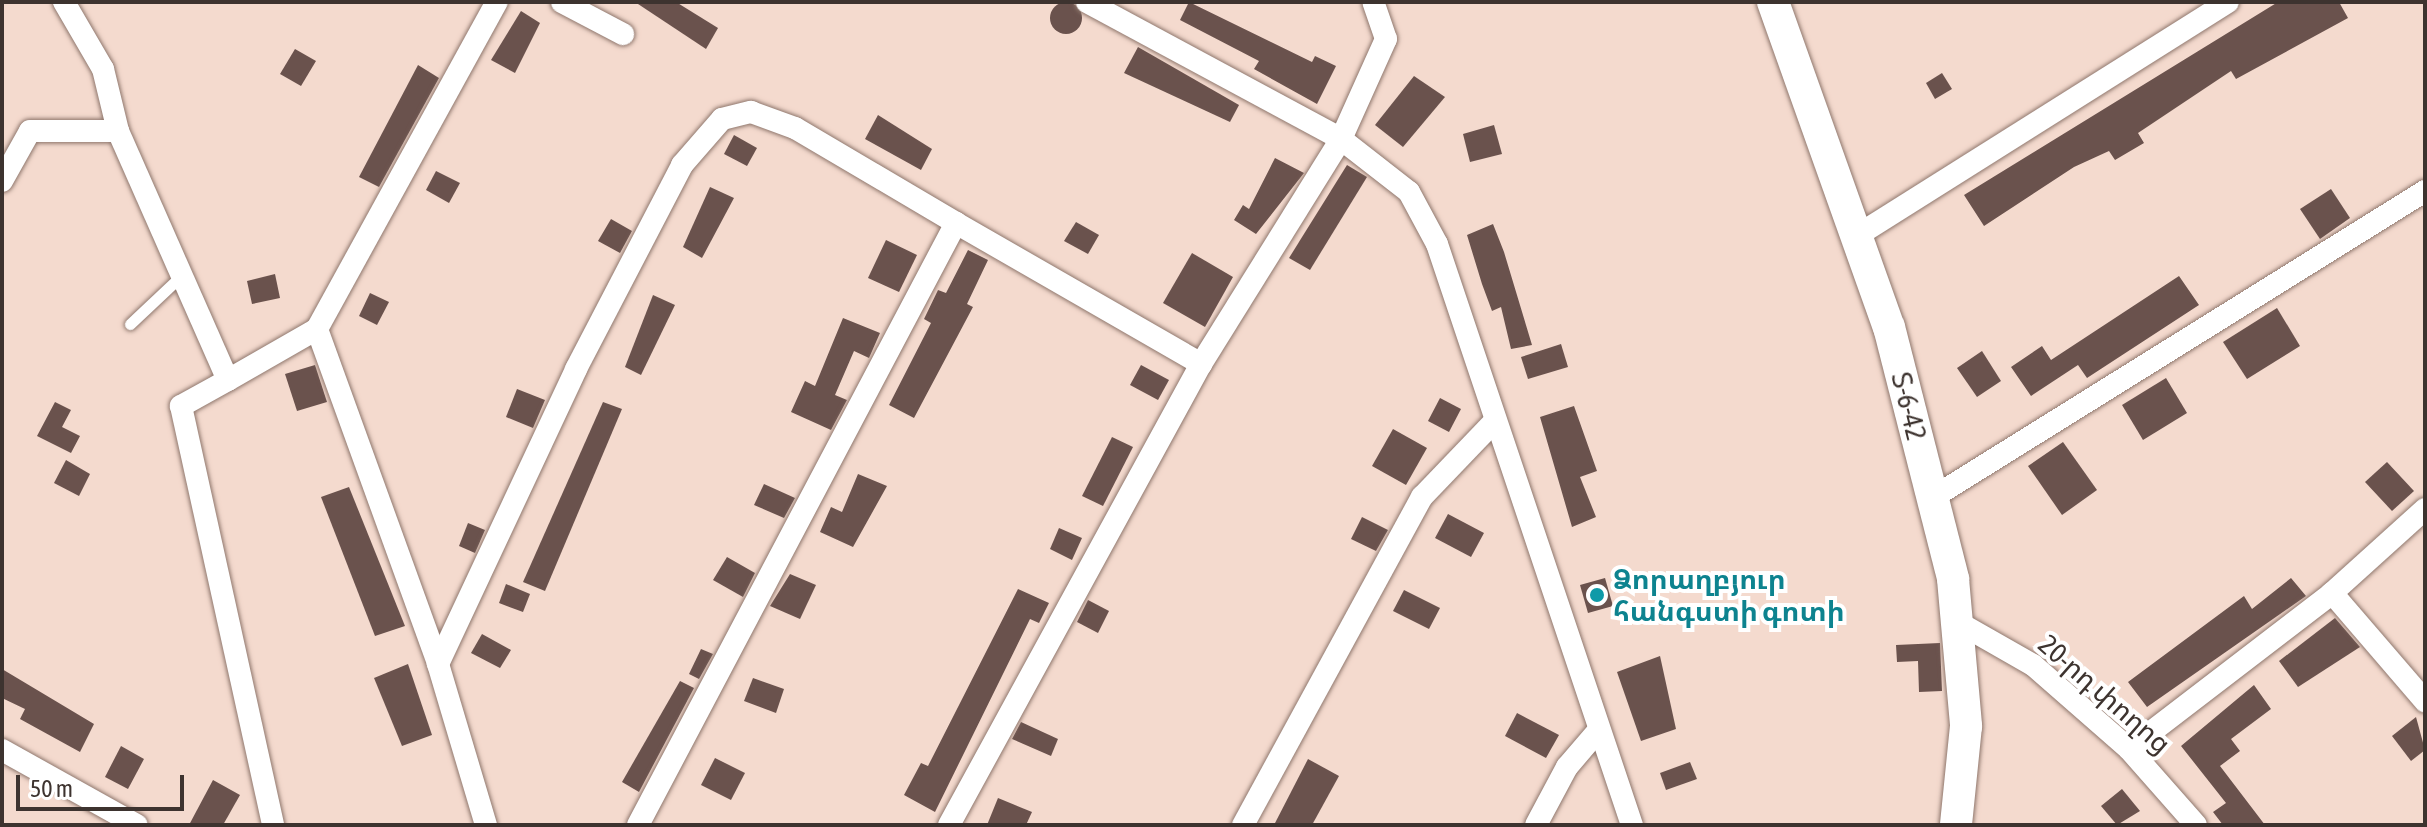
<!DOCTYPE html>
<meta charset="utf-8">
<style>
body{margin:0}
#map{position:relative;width:2427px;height:827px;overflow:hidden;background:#f4dace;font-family:"Asap Condensed","Noto Sans Armenian",sans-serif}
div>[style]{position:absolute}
.building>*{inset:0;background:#6a524d}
.round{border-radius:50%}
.roads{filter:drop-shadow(0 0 2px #8f776d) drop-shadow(0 0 2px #8f776d)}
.lane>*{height:11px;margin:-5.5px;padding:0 5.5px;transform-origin:5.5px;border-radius:5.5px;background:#fff}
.street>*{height:22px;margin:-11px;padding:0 11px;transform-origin:11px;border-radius:11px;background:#fff}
.secondary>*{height:32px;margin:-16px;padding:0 16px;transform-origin:16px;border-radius:16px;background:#fff}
.dots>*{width:22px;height:22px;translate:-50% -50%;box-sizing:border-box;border:4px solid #fff;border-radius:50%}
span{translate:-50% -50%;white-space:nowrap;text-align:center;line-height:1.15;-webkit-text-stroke:8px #fff;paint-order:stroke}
.street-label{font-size:28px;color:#3d332f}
.culture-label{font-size:28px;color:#0d838f;font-weight:700}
.left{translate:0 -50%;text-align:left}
.frame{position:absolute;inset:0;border:4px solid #3d332f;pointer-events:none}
.scale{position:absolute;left:16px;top:775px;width:168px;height:36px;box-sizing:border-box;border:4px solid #3d332f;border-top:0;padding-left:10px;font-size:24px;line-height:28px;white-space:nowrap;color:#3d332f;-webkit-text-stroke:6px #fff;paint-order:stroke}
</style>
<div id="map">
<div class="building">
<i class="round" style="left:1050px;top:2px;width:32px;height:32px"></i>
<i style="clip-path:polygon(635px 2px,676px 2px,718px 28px,706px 49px)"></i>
<i style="clip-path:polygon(1189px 2px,1312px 62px,1315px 56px,1336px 66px,1317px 104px,1254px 69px,1259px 61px,1180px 20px)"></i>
<i style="clip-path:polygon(2278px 2px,2339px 2px,2348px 18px,2236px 79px,2231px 71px,2138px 133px,2144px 143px,2115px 160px,2109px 151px,2074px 167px,1984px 226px,1964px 195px)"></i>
<i style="clip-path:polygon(521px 11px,540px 23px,515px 73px,491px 60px)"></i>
<i style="clip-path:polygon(1138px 47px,1239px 105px,1230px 122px,1124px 73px)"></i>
<i style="clip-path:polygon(295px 49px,316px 61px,301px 86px,280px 74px)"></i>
<i style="clip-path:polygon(418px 65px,439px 78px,379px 187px,359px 177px)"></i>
<i style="clip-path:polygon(1942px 73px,1952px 89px,1935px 99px,1926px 83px)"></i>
<i style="clip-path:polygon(1414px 76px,1445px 97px,1403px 147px,1375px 125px)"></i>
<i style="clip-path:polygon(878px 115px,932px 149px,921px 170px,865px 139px)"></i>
<i style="clip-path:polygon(1494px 125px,1502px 154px,1470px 162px,1463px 134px)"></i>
<i style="clip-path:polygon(734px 135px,757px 148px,747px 166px,724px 154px)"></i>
<i style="clip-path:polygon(1275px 158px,1304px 173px,1256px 234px,1234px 220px,1243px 205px,1249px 209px)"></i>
<i style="clip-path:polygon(1347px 165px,1367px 177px,1310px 270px,1289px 258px)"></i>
<i style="clip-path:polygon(436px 171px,460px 183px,449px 203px,426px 190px)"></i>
<i style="clip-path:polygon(710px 187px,734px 198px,702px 258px,683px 247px)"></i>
<i style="clip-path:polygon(2331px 189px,2350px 218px,2320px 239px,2300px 209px)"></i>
<i style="clip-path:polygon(611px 219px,632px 231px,620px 253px,598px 241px)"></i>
<i style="clip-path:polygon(1076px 222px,1099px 235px,1088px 254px,1064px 241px)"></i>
<i style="clip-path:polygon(1493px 224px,1504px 252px,1532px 345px,1511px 349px,1501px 307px,1492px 311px,1482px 284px,1467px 235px)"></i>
<i style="clip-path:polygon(886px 240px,917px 255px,899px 292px,868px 278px)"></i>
<i style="clip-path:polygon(968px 250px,988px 260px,967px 304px,973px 307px,914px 418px,889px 405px,931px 323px,924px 319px,938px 290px,946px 293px)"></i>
<i style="clip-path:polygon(1192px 253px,1233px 277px,1205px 327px,1163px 303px)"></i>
<i style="clip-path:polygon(275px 274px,280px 298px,252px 304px,247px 281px)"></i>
<i style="clip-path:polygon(2179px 276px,2199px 305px,2087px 378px,2078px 365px,2031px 396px,2011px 367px,2042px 346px,2051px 360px)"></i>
<i style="clip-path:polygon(370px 293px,389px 302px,377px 325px,359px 316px)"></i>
<i style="clip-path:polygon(653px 295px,675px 305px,641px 375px,625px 367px)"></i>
<i style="clip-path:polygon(2277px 308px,2300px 346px,2247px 379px,2223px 342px)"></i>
<i style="clip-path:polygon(843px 318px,880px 333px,869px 358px,854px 351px,835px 395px,847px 400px,831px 430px,791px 412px,805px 381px,815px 386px)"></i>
<i style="clip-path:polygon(1561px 344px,1568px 367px,1528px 379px,1521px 357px)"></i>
<i style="clip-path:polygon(1982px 351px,2001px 381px,1977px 397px,1957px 368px)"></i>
<i style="clip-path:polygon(315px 365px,327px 402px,297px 411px,285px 374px)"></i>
<i style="clip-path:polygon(1141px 365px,1169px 380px,1158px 400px,1130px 385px)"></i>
<i style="clip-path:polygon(2166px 378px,2187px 413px,2143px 440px,2122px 405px)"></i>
<i style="clip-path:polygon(517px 389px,545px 400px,533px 428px,506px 417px)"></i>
<i style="clip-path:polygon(1440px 398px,1461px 409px,1449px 432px,1428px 421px)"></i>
<i style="clip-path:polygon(55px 402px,71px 410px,62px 427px,80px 436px,71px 453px,37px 436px)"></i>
<i style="clip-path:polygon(603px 402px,622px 409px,545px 591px,523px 582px)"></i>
<i style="clip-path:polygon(1574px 406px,1597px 471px,1580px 477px,1596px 517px,1572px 527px,1540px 417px)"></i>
<i style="clip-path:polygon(1393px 429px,1427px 448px,1406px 485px,1372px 466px)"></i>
<i style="clip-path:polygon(1112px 437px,1133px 447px,1103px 506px,1082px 496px)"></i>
<i style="clip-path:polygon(2063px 442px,2097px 490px,2062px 515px,2028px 466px)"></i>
<i style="clip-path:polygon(66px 460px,90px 474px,79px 496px,54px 483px)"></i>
<i style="clip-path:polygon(2387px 462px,2414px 491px,2392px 511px,2365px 482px)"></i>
<i style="clip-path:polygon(858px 474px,887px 486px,853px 547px,820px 532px,831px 507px,842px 512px)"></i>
<i style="clip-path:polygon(764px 484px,795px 498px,784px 518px,754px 505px)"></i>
<i style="clip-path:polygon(349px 487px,405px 626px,375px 636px,321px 497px)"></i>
<i style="clip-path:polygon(1448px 514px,1484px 533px,1471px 557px,1435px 538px)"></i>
<i style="clip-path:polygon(1362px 517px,1388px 530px,1376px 551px,1351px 539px)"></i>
<i style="clip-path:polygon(468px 523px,485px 530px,475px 553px,459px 546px)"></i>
<i style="clip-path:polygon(1059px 528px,1082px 538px,1072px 560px,1050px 549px)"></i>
<i style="clip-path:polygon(727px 557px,755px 573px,743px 597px,713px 580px)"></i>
<i style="clip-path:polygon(790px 574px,816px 585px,800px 619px,770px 606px)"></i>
<i style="clip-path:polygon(1605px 578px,1613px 606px,1588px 613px,1580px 585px)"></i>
<i style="clip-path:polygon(2291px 578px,2306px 596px,2147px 707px,2128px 682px,2244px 596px,2252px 609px)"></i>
<i style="clip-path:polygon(506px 584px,530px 594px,523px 612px,499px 603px)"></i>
<i style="clip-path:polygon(1018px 589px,1049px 603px,1039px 623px,1030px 619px,935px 812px,904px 795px,921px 763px,928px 766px)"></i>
<i style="clip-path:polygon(1404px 590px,1440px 608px,1429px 629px,1393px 611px)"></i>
<i style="clip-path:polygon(1088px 600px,1109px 611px,1098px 633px,1077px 622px)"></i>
<i style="clip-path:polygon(2335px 618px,2360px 647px,2298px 687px,2279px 661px)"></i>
<i style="clip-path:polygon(482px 634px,511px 650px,500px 668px,471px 653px)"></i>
<i style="clip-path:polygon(1940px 643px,1942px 691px,1919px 692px,1918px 661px,1897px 662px,1896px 645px)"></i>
<i style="clip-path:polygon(701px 649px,713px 654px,699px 679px,689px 674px)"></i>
<i style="clip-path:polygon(1660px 656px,1676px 729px,1641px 741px,1617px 672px)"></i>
<i style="clip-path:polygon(408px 664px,432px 735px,402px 746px,374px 678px)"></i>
<i style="clip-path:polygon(2px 669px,94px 724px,80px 752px,20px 719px,25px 709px,2px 698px)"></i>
<i style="clip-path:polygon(753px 678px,784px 689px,776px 713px,744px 701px)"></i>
<i style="clip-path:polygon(680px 681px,694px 688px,639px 792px,622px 782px)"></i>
<i style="clip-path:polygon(2254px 685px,2271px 709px,2231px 739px,2240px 751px,2220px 766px,2265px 825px,2223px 825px,2213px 812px,2226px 803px,2181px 746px)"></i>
<i style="clip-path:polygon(1517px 713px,1559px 735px,1546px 758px,1505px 736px)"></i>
<i style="clip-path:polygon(2416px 717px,2425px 750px,2411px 761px,2392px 736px)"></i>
<i style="clip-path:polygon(1021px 722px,1058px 739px,1051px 756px,1012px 739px)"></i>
<i style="clip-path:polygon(121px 746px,144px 759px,128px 789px,105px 777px)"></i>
<i style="clip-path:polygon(715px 758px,745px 773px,731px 800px,701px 785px)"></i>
<i style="clip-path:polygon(1308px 759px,1339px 776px,1312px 825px,1274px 825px)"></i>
<i style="clip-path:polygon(1690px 762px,1697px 779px,1666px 790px,1660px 773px)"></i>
<i style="clip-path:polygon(213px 780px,240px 795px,223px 825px,189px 825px)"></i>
<i style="clip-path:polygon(2122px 789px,2140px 811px,2117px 825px,2101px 806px)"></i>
<i style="clip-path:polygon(998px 798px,1032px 812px,1026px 825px,987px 825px)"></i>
</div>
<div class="roads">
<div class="lane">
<i style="left:130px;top:324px;width:71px;rotate:-43.3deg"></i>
</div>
<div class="street">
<i style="left:64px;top:2px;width:78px;rotate:59.8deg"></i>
<i style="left:103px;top:69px;width:64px;rotate:76.4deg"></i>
<i style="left:118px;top:131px;width:272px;rotate:66.2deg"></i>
<i style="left:228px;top:380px;width:103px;rotate:-29.8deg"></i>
<i style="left:317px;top:329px;width:373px;rotate:-61.2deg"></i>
<i style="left:562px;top:2px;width:69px;rotate:27.7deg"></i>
<i style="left:1087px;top:2px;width:289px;rotate:28.3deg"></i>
<i style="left:1341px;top:139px;width:86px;rotate:37.9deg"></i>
<i style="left:1409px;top:192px;width:59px;rotate:61.7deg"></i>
<i style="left:1437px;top:244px;width:613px;rotate:71.45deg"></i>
<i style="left:2px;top:181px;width:57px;rotate:-60.8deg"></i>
<i style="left:30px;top:131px;width:88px"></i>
<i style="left:1858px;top:235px;width:437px;rotate:-32.2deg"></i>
<i style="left:317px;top:329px;width:356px;rotate:70.1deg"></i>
<i style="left:438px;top:664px;width:168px;rotate:73.4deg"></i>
<i style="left:228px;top:380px;width:54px;rotate:151deg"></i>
<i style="left:181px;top:406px;width:429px;rotate:77.6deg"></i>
<i style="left:1932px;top:498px;width:581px;rotate:-31.91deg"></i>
<i style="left:2332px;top:593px;width:143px;rotate:49.3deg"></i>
<i style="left:1961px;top:624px;width:83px;rotate:29.7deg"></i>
<i style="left:2033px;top:665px;width:128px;rotate:41.2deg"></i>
<i style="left:2129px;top:749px;width:101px;rotate:48.6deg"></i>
<i style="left:438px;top:664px;width:326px;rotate:-64.9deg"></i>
<i style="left:576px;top:369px;width:230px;rotate:-62.5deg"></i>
<i style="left:682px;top:165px;width:61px;rotate:-49deg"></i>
<i style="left:722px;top:119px;width:30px;rotate:-14deg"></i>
<i style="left:751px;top:112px;width:47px;rotate:20deg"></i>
<i style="left:795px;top:128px;width:187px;rotate:30.5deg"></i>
<i style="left:2129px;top:749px;width:256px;rotate:-37.5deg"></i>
<i style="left:2332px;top:593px;width:125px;rotate:-42.1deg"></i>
<i style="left:2px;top:750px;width:154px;rotate:29.1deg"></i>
<i style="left:638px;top:825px;width:681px;rotate:-62.16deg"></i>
<i style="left:956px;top:223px;width:283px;rotate:29.9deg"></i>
<i style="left:949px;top:825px;width:525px;rotate:-61.34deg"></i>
<i style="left:1201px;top:364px;width:265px;rotate:-58.1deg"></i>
<i style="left:1341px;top:139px;width:110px;rotate:-65.8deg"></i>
<i style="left:1386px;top:39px;width:39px;rotate:-109deg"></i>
<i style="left:1243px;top:825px;width:374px;rotate:-61.4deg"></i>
<i style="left:1422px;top:497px;width:103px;rotate:-46.2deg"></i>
<i style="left:1536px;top:825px;width:66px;rotate:-61.9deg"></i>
<i style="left:1567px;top:767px;width:45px;rotate:-49.5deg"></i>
</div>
<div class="secondary">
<i style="left:1773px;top:2px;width:345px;rotate:70.4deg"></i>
<i style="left:1889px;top:327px;width:260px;rotate:75.7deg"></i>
<i style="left:1953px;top:579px;width:148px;rotate:84.9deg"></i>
<i style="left:1966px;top:726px;width:100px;rotate:95.8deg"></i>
</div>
</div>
<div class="dots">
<i style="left:1597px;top:595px;background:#0f9aa8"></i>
</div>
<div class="street-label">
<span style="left:1909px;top:406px;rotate:76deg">Տ-6-42</span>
<span style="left:2105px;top:694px;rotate:41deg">20-րդ փողոց</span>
</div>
<div class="culture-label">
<span class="left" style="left:1613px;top:595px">Ձորաղբյուր<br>հանգստի գոտի</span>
</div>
<div class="frame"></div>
<div class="scale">50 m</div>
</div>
